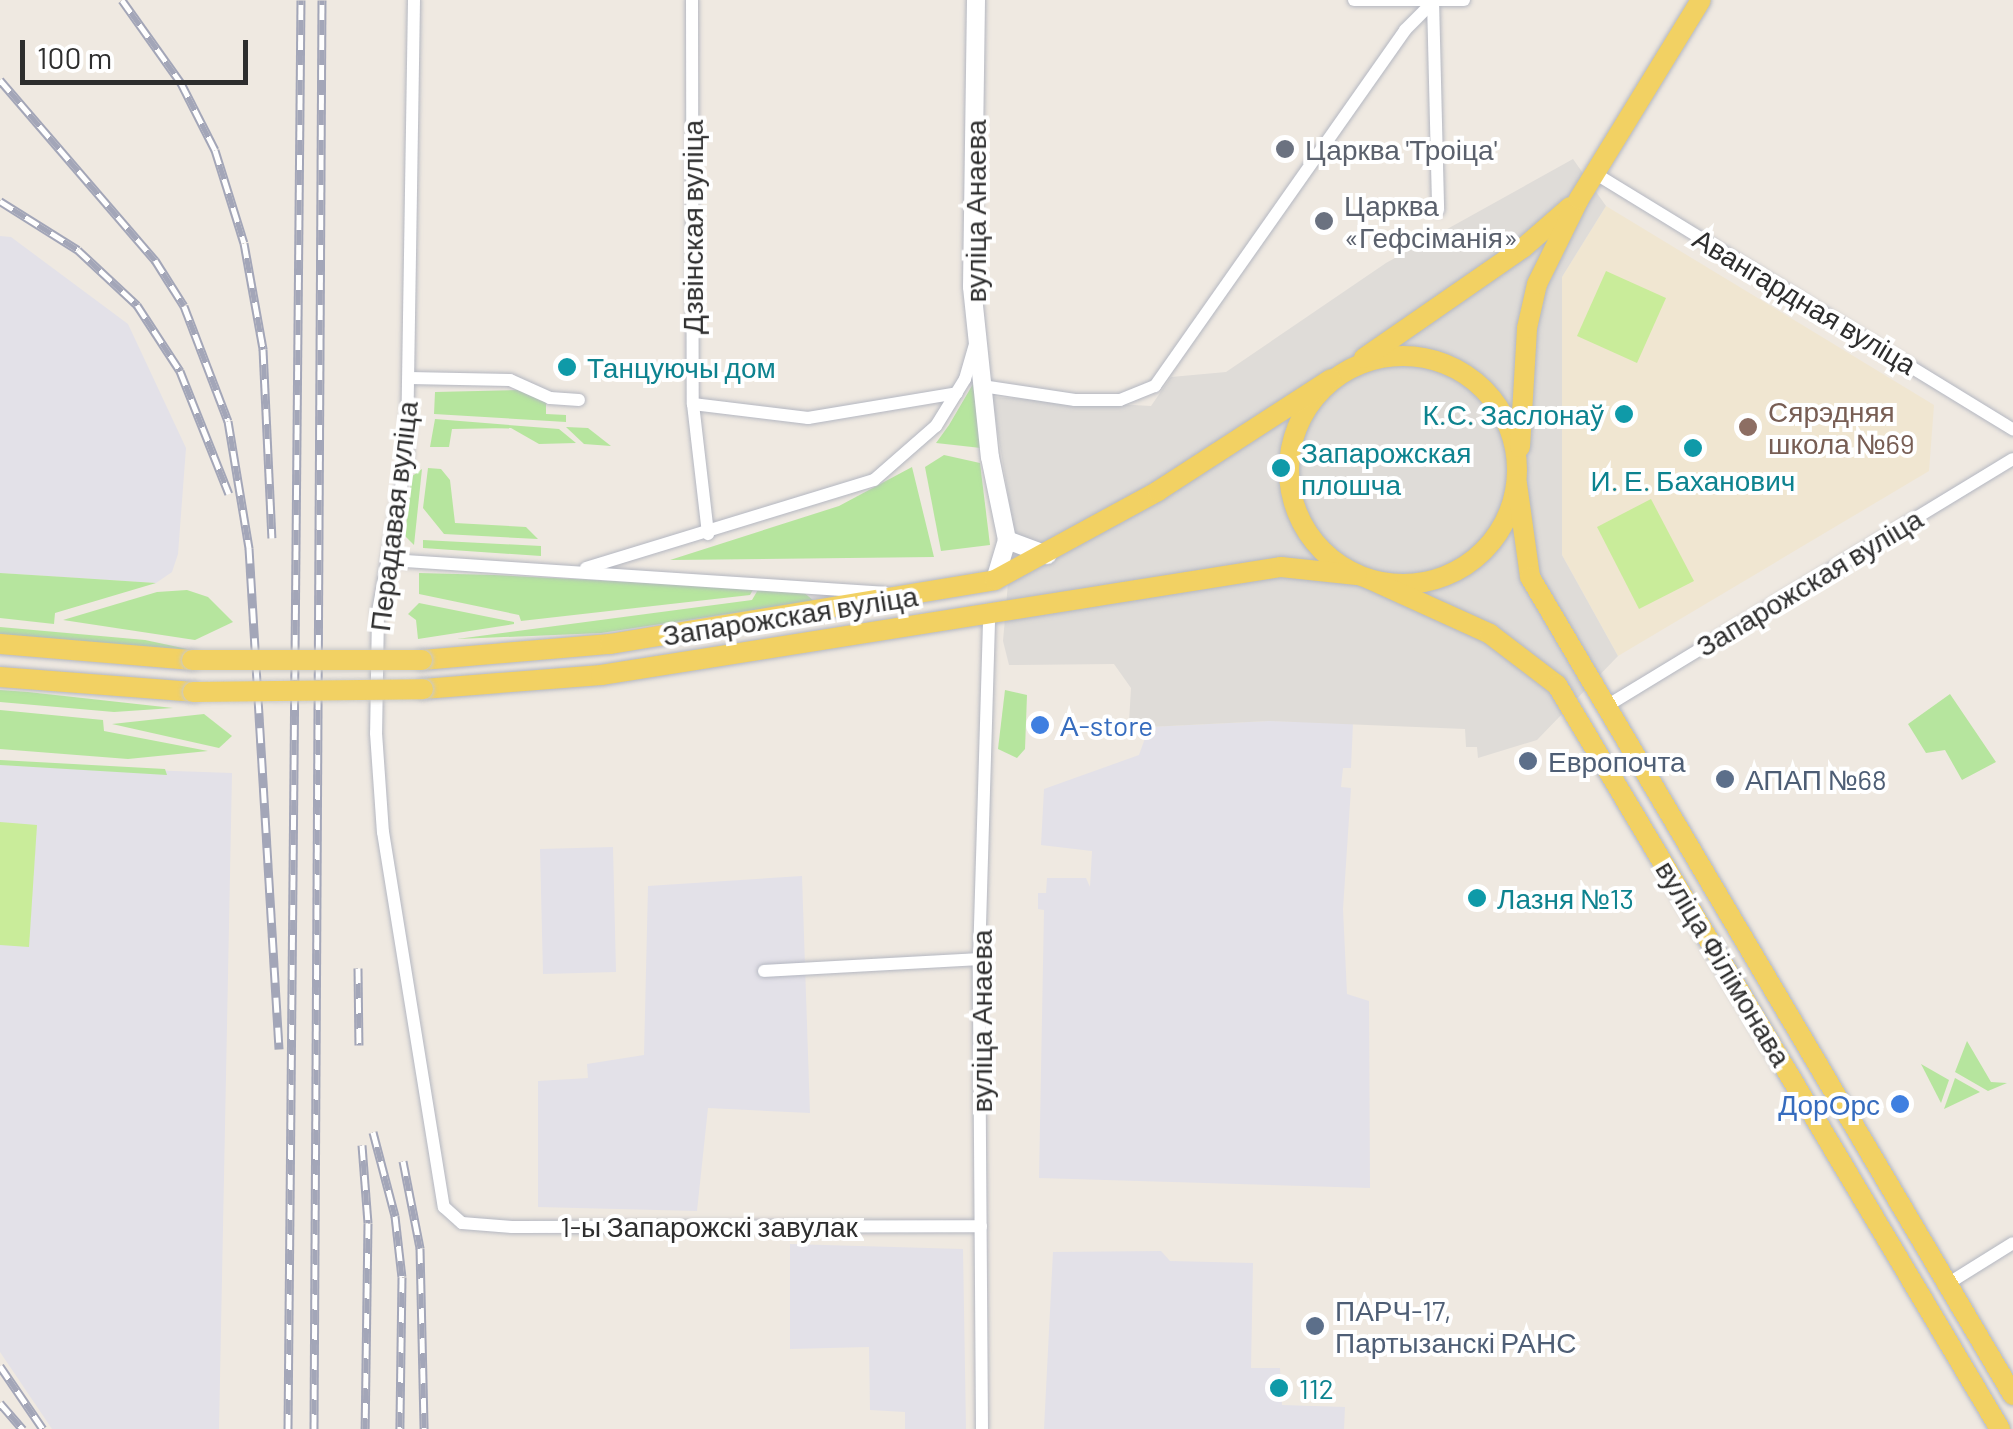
<!DOCTYPE html>
<meta charset="utf-8">
<style>
body{margin:0}
#map{position:relative;width:2013px;height:1429px;overflow:hidden;background:#efe9e1;font-family:Barlow,sans-serif}
div>[style]{position:absolute}
.industrial>*{inset:0;background:#e3e1e8}
.education>*{inset:0;background:#f0e6d1}
.green>*{inset:0;background:#b6e59e}
.pitch>*{inset:0;background:#c9ec9a}
.plaza>*{inset:0;background:#dfdcd8}
.roads{filter:drop-shadow(0 0 2px #b4b7c1) drop-shadow(0 0 2px #b4b7c1)}
.street>*{height:12px;margin:-6px;padding:0 6px;transform-origin:6px;border-radius:6px;background:#fff}
.secondary>*{height:18px;margin:-9px;padding:0 9px;transform-origin:9px;border-radius:9px;background:#fff}
.primary>*{height:20px;margin:-10px;padding:0 10px;transform-origin:10px;border-radius:10px;background:#f2d163}
.primary>.ring{margin:-10px;padding:0;box-sizing:content-box;background:none;border:20px solid #f2d163;border-radius:50%}
.rail>*{height:9px;margin-top:-4.5px;transform-origin:0;background:repeating-linear-gradient(90deg,#fff 0 15px,#a3a6b8 0 30px);box-sizing:border-box;border-block:2px solid #a3a6b8}
.bridges{filter:drop-shadow(0 0 2px #c9c9c9) drop-shadow(0 0 2px #c9c9c9)}
.primary-bridge>*{height:20px;margin:-10px;padding:0 10px;transform-origin:10px;border-radius:10px;background:#f2d163}
.dots>*{width:28px;height:28px;translate:-50% -50%;box-sizing:border-box;border:5px solid #fff;border-radius:50%}
span{translate:-50% -50%;white-space:nowrap;text-align:center;line-height:1.15;-webkit-text-stroke:8px #fff;paint-order:stroke}
.worship-label{font-size:28px;color:#5b616d}
.left{translate:0 -50%;text-align:left}
.street-label{font-size:28px;color:#2e2e2e}
.culture-label{font-size:28px;color:#0d838f}
.right{translate:-100% -50%;text-align:right}
.education-label{font-size:28px;color:#785e54}
.shop-label{font-size:28px;color:#366cbe}
.service-label{font-size:28px;color:#4e5e75}
.scale{position:absolute;left:20px;top:40px;width:228px;height:45px;box-sizing:border-box;border:5px solid #2e2e2e;border-top:0;padding-left:12px;font-size:30px;line-height:35px;white-space:nowrap;color:#2e2e2e;-webkit-text-stroke:8px #fff;paint-order:stroke}
</style>
<div id="map">
<div class="industrial">
<i style="clip-path:polygon(0 236px,11px 237px,128px 324px,186px 448px,178px 554px,172px 572px,156px 583px,0 573px)"></i>
<i style="clip-path:polygon(1269px 721px,1353px 723px,1351px 768px,1343px 768px,1341px 787px,1351px 788px,1343px 909px,1347px 994px,1369px 1001px,1370px 1188px,1039px 1178px,1044px 910px,1038px 909px,1038px 893px,1046px 893px,1047px 878px,1086px 878px,1090px 887px,1092px 851px,1041px 845px,1044px 789px,1139px 755px,1149px 727px)"></i>
<i style="clip-path:polygon(0 765px,232px 773px,219px 1429px,52px 1429px,0 1352px)"></i>
<i style="clip-path:polygon(613px 847px,616px 972px,543px 974px,540px 849px)"></i>
<i style="clip-path:polygon(802px 876px,810px 1113px,708px 1108px,697px 1211px,538px 1207px,538px 1081px,588px 1078px,587px 1064px,644px 1055px,648px 886px)"></i>
<i style="clip-path:polygon(790px 1244px,963px 1249px,966px 1429px,905px 1429px,905px 1412px,870px 1410px,869px 1347px,790px 1349px)"></i>
<i style="clip-path:polygon(1161px 1251px,1170px 1261px,1253px 1263px,1251px 1368px,1280px 1368px,1282px 1405px,1345px 1407px,1344px 1429px,1044px 1429px,1053px 1252px)"></i>
</div>
<div class="education">
<i style="clip-path:polygon(1606px 206px,1934px 405px,1929px 471px,1618px 656px,1562px 555px,1562px 277px)"></i>
</div>
<div class="green">
<i style="clip-path:polygon(973px 384px,981px 448px,936px 443px,949px 425px)"></i>
<i style="clip-path:polygon(519px 390px,546px 402px,546px 414px,566px 415px,566px 422px,434px 414px,435px 392px)"></i>
<i style="clip-path:polygon(435px 419px,559px 429px,576px 443px,539px 444px,511px 428px,452px 429px,449px 447px,430px 447px)"></i>
<i style="clip-path:polygon(566px 427px,588px 428px,611px 446px,584px 444px)"></i>
<i style="clip-path:polygon(944px 455px,980px 463px,990px 545px,941px 551px,925px 467px)"></i>
<i style="clip-path:polygon(912px 467px,934px 557px,670px 560px,839px 506px)"></i>
<i style="clip-path:polygon(428px 468px,441px 469px,450px 480px,455px 523px,526px 527px,538px 539px,444px 534px,423px 508px)"></i>
<i style="clip-path:polygon(422px 469px,414px 545px,405px 536px,411px 477px)"></i>
<i style="clip-path:polygon(423px 540px,541px 546px,541px 556px,423px 548px)"></i>
<i style="clip-path:polygon(0 573px,64px 577px,156px 583px,55px 613px,54px 624px,0 618px)"></i>
<i style="clip-path:polygon(419px 573px,494px 575px,754px 588px,750px 595px,521px 621px,519px 615px,419px 594px)"></i>
<i style="clip-path:polygon(759px 588px,802px 591px,814px 601px,601px 633px,457px 639px,752px 600px)"></i>
<i style="clip-path:polygon(187px 590px,208px 597px,233px 622px,195px 640px,63px 620px,157px 592px)"></i>
<i style="clip-path:polygon(419px 603px,514px 622px,514px 624px,418px 639px,416px 620px,408px 614px)"></i>
<i style="clip-path:polygon(0 627px,145px 640px,192px 650px,0 636px)"></i>
<i style="clip-path:polygon(0 690px,28px 692px,173px 708px,114px 712px,0 702px)"></i>
<i style="clip-path:polygon(1005px 690px,1027px 695px,1025px 749px,1017px 758px,998px 749px)"></i>
<i style="clip-path:polygon(1950px 694px,1996px 762px,1962px 780px,1945px 750px,1926px 753px,1908px 724px)"></i>
<i style="clip-path:polygon(0 710px,103px 720px,104px 731px,208px 751px,128px 759px,0 749px)"></i>
<i style="clip-path:polygon(204px 714px,232px 736px,219px 748px,112px 724px)"></i>
<i style="clip-path:polygon(0 760px,165px 769px,167px 775px,0 765px)"></i>
<i style="clip-path:polygon(1967px 1041px,1991px 1082px,2007px 1083px,1988px 1091px,1955px 1072px)"></i>
<i style="clip-path:polygon(1921px 1064px,1949px 1080px,1941px 1103px)"></i>
<i style="clip-path:polygon(1955px 1078px,1980px 1092px,1944px 1109px)"></i>
</div>
<div class="pitch">
<i style="clip-path:polygon(1606px 271px,1666px 298px,1637px 363px,1577px 336px)"></i>
<i style="clip-path:polygon(1651px 499px,1694px 581px,1639px 609px,1597px 527px)"></i>
<i style="clip-path:polygon(0 822px,37px 825px,29px 947px,0 945px)"></i>
</div>
<div class="plaza">
<i style="clip-path:polygon(1573px 159px,1606px 206px,1562px 277px,1562px 555px,1618px 656px,1537px 740px,1478px 758px,1477px 747px,1466px 747px,1465px 729px,1269px 721px,1149px 727px,1129px 722px,1131px 688px,1114px 664px,1009px 665px,1003px 641px,1013px 525px,992px 397px,1151px 406px,1171px 377px,1226px 372px,1386px 263px)"></i>
</div>
<div class="roads">
<div class="street">
<i style="left:414px;top:0;width:455px;rotate:90.9deg"></i>
<i style="left:407px;top:455px;width:160px;rotate:100.5deg"></i>
<i style="left:378px;top:612px;width:121px;rotate:90.9deg"></i>
<i style="left:376px;top:733px;width:99px;rotate:86deg"></i>
<i style="left:383px;top:832px;width:380px;rotate:80.8deg"></i>
<i style="left:444px;top:1207px;width:24px;rotate:42deg"></i>
<i style="left:462px;top:1223px;width:50px;rotate:4.6deg"></i>
<i style="left:512px;top:1227px;width:469px;rotate:-0.1deg"></i>
<i style="left:692px;top:0;width:404px;rotate:89.9deg"></i>
<i style="left:693px;top:404px;width:131px;rotate:83.4deg"></i>
<i style="left:1354px;top:0;width:110px"></i>
<i style="left:1433px;top:0;width:210px;rotate:88.6deg"></i>
<i style="left:1596px;top:174px;width:489px;rotate:31.5deg"></i>
<i style="left:409px;top:378px;width:101px;rotate:1.1deg"></i>
<i style="left:510px;top:380px;width:44px;rotate:24.2deg"></i>
<i style="left:550px;top:398px;width:29px;rotate:4deg"></i>
<i style="left:982px;top:386px;width:94px;rotate:8.6deg"></i>
<i style="left:1075px;top:400px;width:45px"></i>
<i style="left:1120px;top:400px;width:38px;rotate:-22deg"></i>
<i style="left:1155px;top:386px;width:435px;rotate:-54.9deg"></i>
<i style="left:1405px;top:30px;width:42px;rotate:-45deg"></i>
<i style="left:693px;top:404px;width:116px;rotate:6.9deg"></i>
<i style="left:808px;top:418px;width:151px;rotate:-9.5deg"></i>
<i style="left:389px;top:560px;width:497px;rotate:3.8deg"></i>
<i style="left:586px;top:568px;width:301px;rotate:-17deg"></i>
<i style="left:874px;top:480px;width:82px;rotate:-41.1deg"></i>
<i style="left:936px;top:426px;width:55px;rotate:-58.3deg"></i>
<i style="left:965px;top:379px;width:35px;rotate:-74deg"></i>
<i style="left:1605px;top:707px;width:477px;rotate:-31.3deg"></i>
<i style="left:764px;top:971px;width:215px;rotate:-3.2deg"></i>
<i style="left:1949px;top:1283px;width:75px;rotate:-32deg"></i>
<i style="left:982px;top:1429px;width:470px;rotate:-90.4deg"></i>
<i style="left:979px;top:959px;width:345px;rotate:-88.3deg"></i>
</div>
<div class="secondary">
<i style="left:976px;top:0;width:287px;rotate:90.8deg"></i>
<i style="left:972px;top:287px;width:171px;rotate:84deg"></i>
<i style="left:990px;top:457px;width:85px;rotate:78.4deg"></i>
<i style="left:1007px;top:540px;width:42px;rotate:106.7deg"></i>
<i style="left:1007px;top:540px;width:43px;rotate:20.6deg"></i>
</div>
<div class="primary">
<i class="ring" style="left:1289px;top:356px;width:208px;height:208px"></i>
<i style="left:1364px;top:358px;width:193px;rotate:-34.7deg"></i>
<i style="left:1523px;top:248px;width:62px;rotate:-41.1deg"></i>
<i style="left:1520px;top:447px;width:119px;rotate:-86.6deg"></i>
<i style="left:1527px;top:328px;width:45px;rotate:-77.2deg"></i>
<i style="left:1537px;top:284px;width:95px;rotate:-63.7deg"></i>
<i style="left:1579px;top:199px;width:233px;rotate:-58.5deg"></i>
<i style="left:1517px;top:484px;width:94px;rotate:82deg"></i>
<i style="left:1530px;top:577px;width:950px;rotate:59.44deg"></i>
<i style="left:1369px;top:579px;width:133px;rotate:24.4deg"></i>
<i style="left:1490px;top:634px;width:84px;rotate:37.3deg"></i>
<i style="left:1557px;top:685px;width:866px;rotate:59.23deg"></i>
<i style="left:0;top:644px;width:193px;rotate:4.8deg"></i>
<i style="left:422px;top:660px;width:189px;rotate:-4.9deg"></i>
<i style="left:610px;top:644px;width:390px;rotate:-9.4deg"></i>
<i style="left:995px;top:580px;width:186px;rotate:-28.6deg"></i>
<i style="left:1158px;top:491px;width:206px;rotate:-32.9deg"></i>
<i style="left:0;top:677px;width:194px;rotate:4.4deg"></i>
<i style="left:423px;top:689px;width:179px;rotate:-4.5deg"></i>
<i style="left:601px;top:675px;width:689px;rotate:-9.02deg"></i>
<i style="left:1281px;top:567px;width:76px;rotate:6deg"></i>
</div>
</div>
<div class="rail">
<i style="left:122px;top:0;width:102px;rotate:54.6deg"></i>
<i style="left:181px;top:83px;width:75px;rotate:63.1deg"></i>
<i style="left:215px;top:150px;width:97px;rotate:72.7deg"></i>
<i style="left:244px;top:243px;width:108px;rotate:79.8deg"></i>
<i style="left:263px;top:349px;width:189px;rotate:87.3deg"></i>
<i style="left:0;top:80px;width:238px;rotate:49.3deg"></i>
<i style="left:155px;top:260px;width:54px;rotate:57.8deg"></i>
<i style="left:184px;top:306px;width:123px;rotate:69.1deg"></i>
<i style="left:228px;top:421px;width:129px;rotate:80.6deg"></i>
<i style="left:249px;top:548px;width:502px;rotate:86.57deg"></i>
<i style="left:0;top:201px;width:92px;rotate:32.1deg"></i>
<i style="left:78px;top:250px;width:81px;rotate:43deg"></i>
<i style="left:137px;top:305px;width:79px;rotate:56.9deg"></i>
<i style="left:180px;top:371px;width:132px;rotate:68.3deg"></i>
<i style="left:358px;top:968px;width:77px;rotate:89.3deg"></i>
<i style="left:373px;top:1132px;width:87px;rotate:75.3deg"></i>
<i style="left:395px;top:1216px;width:61px;rotate:83.5deg"></i>
<i style="left:402px;top:1277px;width:152px;rotate:90.8deg"></i>
<i style="left:362px;top:1145px;width:78px;rotate:85.6deg"></i>
<i style="left:368px;top:1223px;width:206px;rotate:90.8deg"></i>
<i style="left:403px;top:1161px;width:89px;rotate:78.9deg"></i>
<i style="left:420px;top:1248px;width:181px;rotate:88.7deg"></i>
<i style="left:0;top:1366px;width:76px;rotate:55.7deg"></i>
<i style="left:0;top:1403px;width:35px;rotate:49deg"></i>
<i style="left:288px;top:1429px;width:1429px;rotate:-89.48deg"></i>
<i style="left:314px;top:1429px;width:1429px;rotate:-89.68deg"></i>
</div>
<div class="bridges">
<div class="primary-bridge">
<i style="left:192px;top:660px;width:230px"></i>
<i style="left:193px;top:692px;width:230px;rotate:-0.7deg"></i>
</div>
</div>
<div class="dots">
<i style="left:1285px;top:149px;background:#6b7280"></i>
<i style="left:1324px;top:221px;background:#6b7280"></i>
<i style="left:567px;top:367px;background:#0f9aa8"></i>
<i style="left:1624px;top:414px;background:#0f9aa8"></i>
<i style="left:1748px;top:427px;background:#8d6e63"></i>
<i style="left:1693px;top:448px;background:#0f9aa8"></i>
<i style="left:1281px;top:468px;background:#0f9aa8"></i>
<i style="left:1040px;top:725px;background:#3f7fe0"></i>
<i style="left:1528px;top:761px;background:#5c6f8a"></i>
<i style="left:1725px;top:779px;background:#5c6f8a"></i>
<i style="left:1477px;top:898px;background:#0f9aa8"></i>
<i style="left:1900px;top:1104px;background:#3f7fe0"></i>
<i style="left:1315px;top:1326px;background:#5c6f8a"></i>
<i style="left:1279px;top:1388px;background:#0f9aa8"></i>
</div>
<div class="worship-label">
<span class="left" style="left:1305px;top:149px">Царква 'Троіца'</span>
<span class="left" style="left:1344px;top:221px">Царква<br>«Гефсіманія»</span>
</div>
<div class="street-label">
<span style="left:975px;top:211px;rotate:-90deg">вуліца Анаева</span>
<span style="left:692px;top:227px;rotate:-90deg">Дзвінская вуліца</span>
<span style="left:1805px;top:301px;rotate:31deg">Авангардная вуліца</span>
<span style="left:393px;top:516px;rotate:-83deg">Перадавая вуліца</span>
<span style="left:1809px;top:582px;rotate:-31deg">Запарожская вуліца</span>
<span style="left:790px;top:615px;rotate:-9deg">Запарожская вуліца</span>
<span style="left:1724px;top:963px;rotate:59deg">вуліца Філімонава</span>
<span style="left:981px;top:1021px;rotate:-90deg">вуліца Анаева</span>
<span style="left:709px;top:1226px">1-ы Запарожскі завулак</span>
</div>
<div class="culture-label">
<span class="left" style="left:587px;top:367px">Танцуючы дом</span>
<span class="right" style="left:1604px;top:414px">К.С. Заслонаў</span>
<span class="left" style="left:1301px;top:468px">Запарожская<br>плошча</span>
<span style="left:1693px;top:480px">И. Е. Баханович</span>
<span class="left" style="left:1497px;top:898px">Лазня №13</span>
<span class="left" style="left:1299px;top:1388px">112</span>
</div>
<div class="education-label">
<span class="left" style="left:1768px;top:427px">Сярэдняя<br>школа №69</span>
</div>
<div class="shop-label">
<span class="left" style="left:1060px;top:725px">А-store</span>
<span class="right" style="left:1880px;top:1104px">ДорОрс</span>
</div>
<div class="service-label">
<span class="left" style="left:1548px;top:761px">Европочта</span>
<span class="left" style="left:1745px;top:779px">АПАП №68</span>
<span class="left" style="left:1335px;top:1326px">ПАРЧ-17,<br>Партызанскі РАНС</span>
</div>
<div class="scale">100 m</div>
</div>
